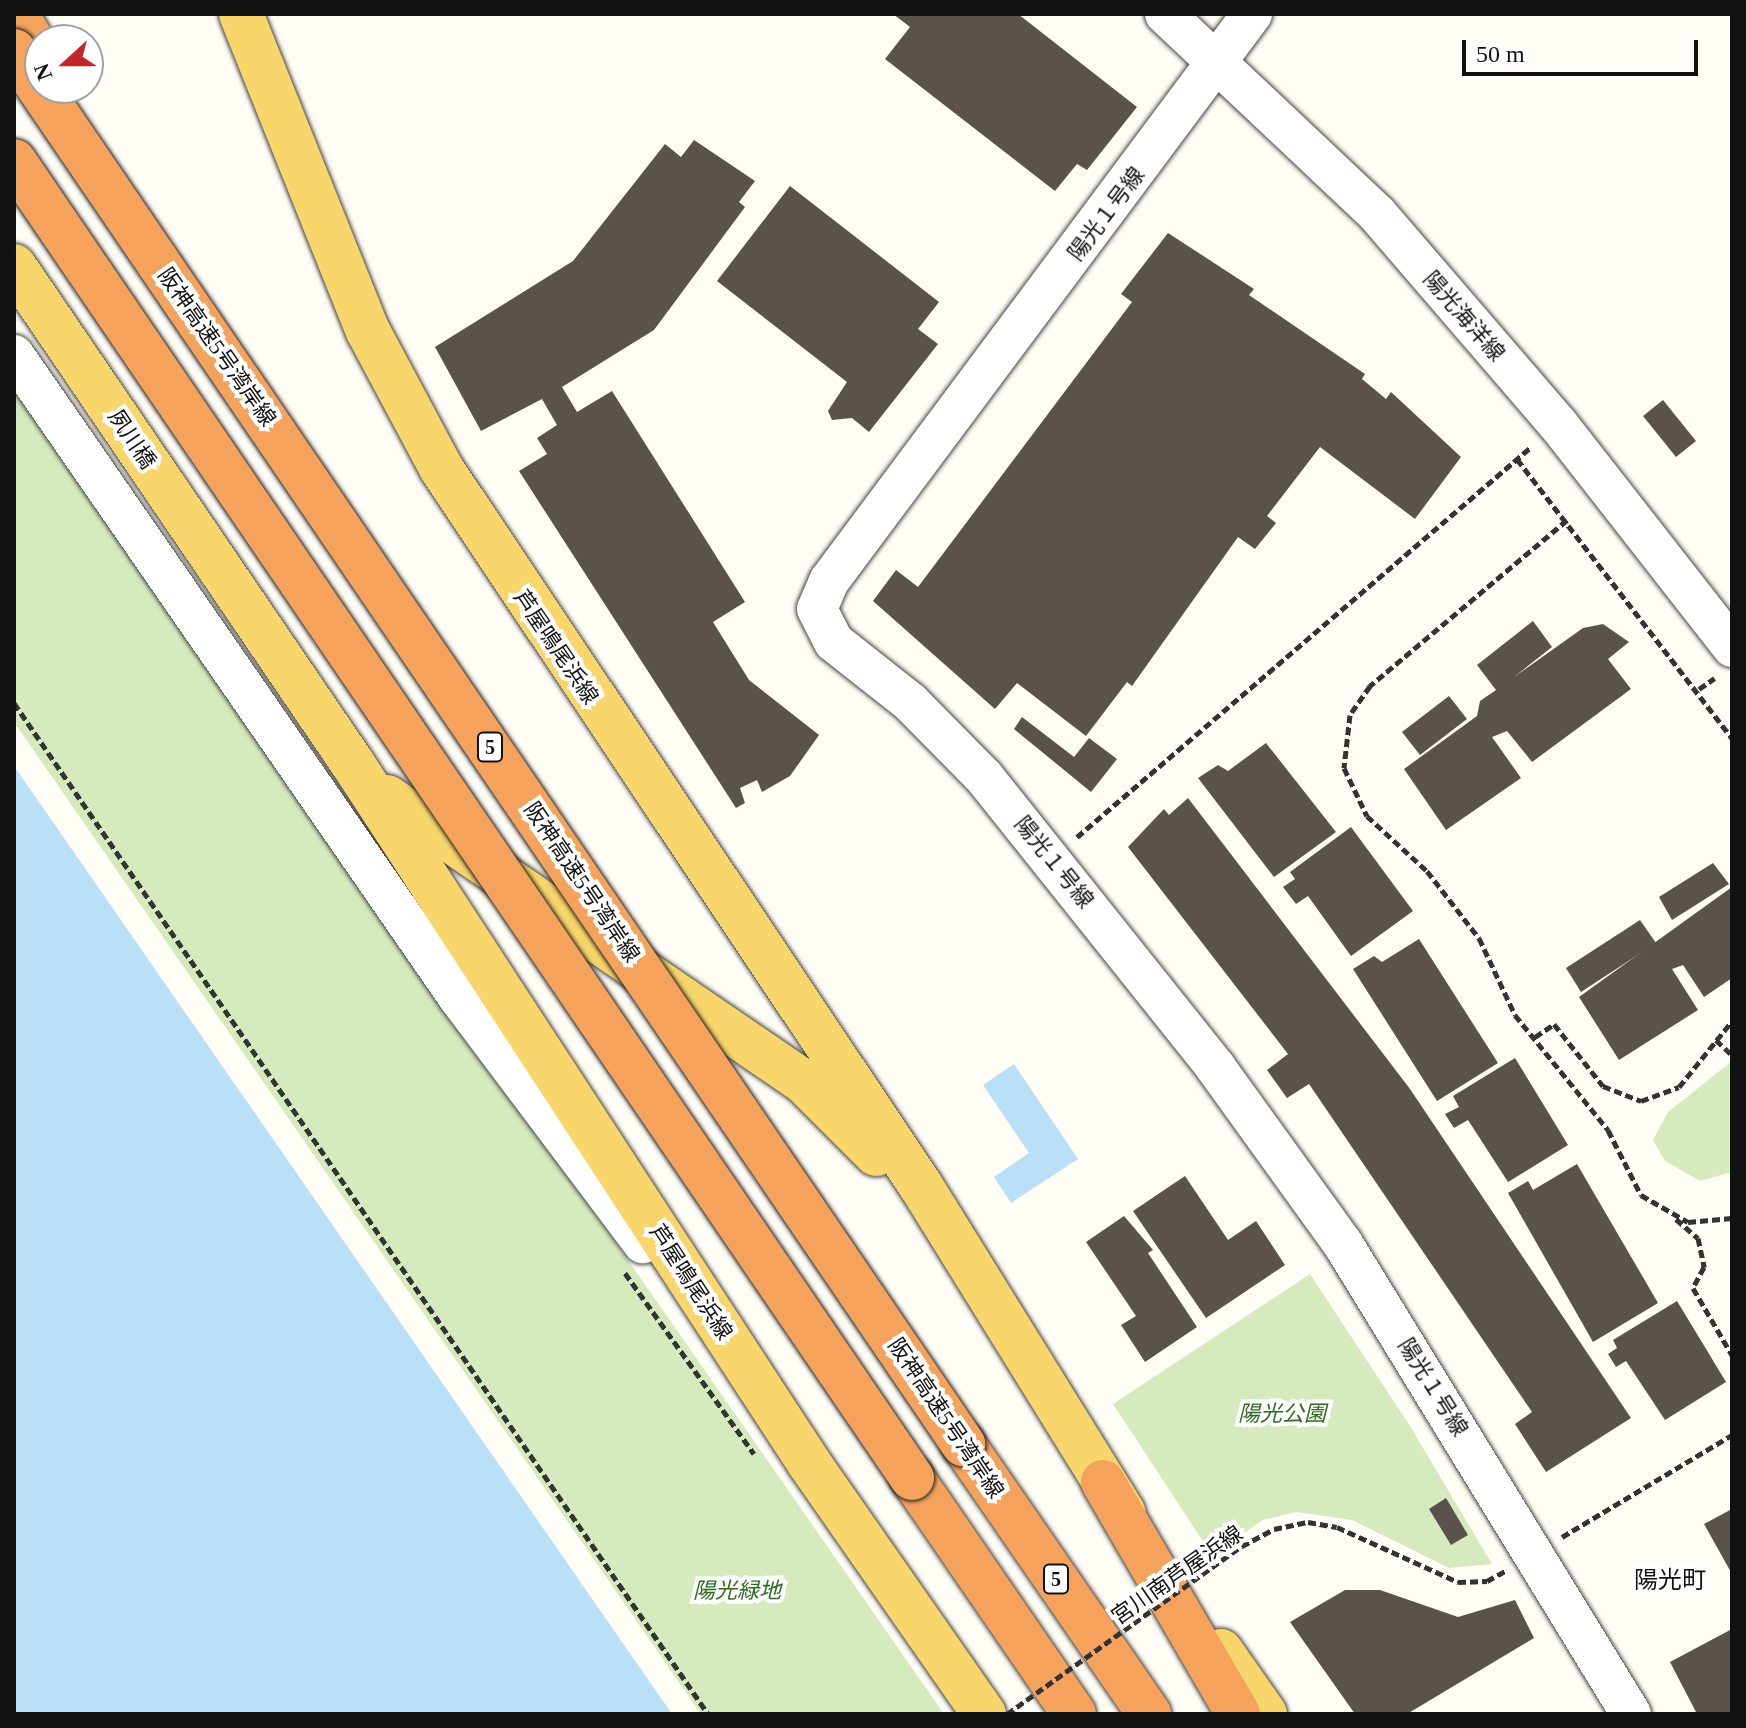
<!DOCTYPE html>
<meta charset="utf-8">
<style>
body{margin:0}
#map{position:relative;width:1746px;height:1728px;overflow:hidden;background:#fffdf5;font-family:"Times New Roman","Noto Sans JP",serif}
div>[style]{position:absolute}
.green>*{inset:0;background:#d5ebbd}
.water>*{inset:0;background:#b9e0f7}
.building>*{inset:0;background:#5a524d}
.path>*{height:5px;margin-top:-2.5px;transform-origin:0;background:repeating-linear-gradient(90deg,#333 0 8px,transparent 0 12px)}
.roads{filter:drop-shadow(0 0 2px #444) drop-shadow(0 0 2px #444)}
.minor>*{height:40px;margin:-20px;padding:0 20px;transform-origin:20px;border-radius:20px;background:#fff}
.major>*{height:44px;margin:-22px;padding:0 22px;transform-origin:22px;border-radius:22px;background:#f9d66b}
.highway>*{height:44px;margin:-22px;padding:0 22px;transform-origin:22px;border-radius:22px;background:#f5a25d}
.path-bridge>*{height:5px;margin-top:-2.5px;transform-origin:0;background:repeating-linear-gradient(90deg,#333 0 8px,transparent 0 12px)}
.bridges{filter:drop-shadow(0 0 2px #222) drop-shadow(0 0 2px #222)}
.highway-bridge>*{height:44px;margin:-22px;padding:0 22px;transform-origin:22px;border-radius:22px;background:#f5a25d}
span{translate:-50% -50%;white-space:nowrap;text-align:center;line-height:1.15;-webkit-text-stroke:8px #fff;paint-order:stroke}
.shield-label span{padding:2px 6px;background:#fff;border:2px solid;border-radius:6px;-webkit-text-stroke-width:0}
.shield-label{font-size:20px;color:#111;font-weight:700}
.street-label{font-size:22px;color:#111}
.park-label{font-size:22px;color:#2f6b1f;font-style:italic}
.neighbourhood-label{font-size:24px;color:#111}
.frame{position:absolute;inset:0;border:16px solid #111;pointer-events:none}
.north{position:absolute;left:24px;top:24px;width:80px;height:80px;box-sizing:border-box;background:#fff;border:2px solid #a0a0a0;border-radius:50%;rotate:249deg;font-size:22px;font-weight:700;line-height:32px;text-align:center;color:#111}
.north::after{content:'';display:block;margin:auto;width:28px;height:36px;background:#c4262e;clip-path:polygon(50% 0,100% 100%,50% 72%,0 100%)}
.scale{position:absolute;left:1462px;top:40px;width:236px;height:36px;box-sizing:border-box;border:4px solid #111;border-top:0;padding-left:10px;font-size:24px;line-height:28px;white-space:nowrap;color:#111;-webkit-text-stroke:6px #fff;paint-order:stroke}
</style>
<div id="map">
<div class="green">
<i style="clip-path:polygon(14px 378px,944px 1714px,701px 1714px,14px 722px)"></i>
<i style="clip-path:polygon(1732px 1061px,1732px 1172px,1700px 1181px,1665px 1161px,1653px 1140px,1668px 1112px)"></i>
<i style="clip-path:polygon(1310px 1274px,1410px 1426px,1492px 1564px,1449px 1568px,1352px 1520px,1296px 1512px,1263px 1520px,1212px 1555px,1113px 1404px)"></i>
</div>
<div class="water">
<i style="clip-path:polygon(14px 766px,672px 1714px,14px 1714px)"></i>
<i style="clip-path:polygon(1014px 1064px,1078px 1159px,1011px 1203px,994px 1177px,1029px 1153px,983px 1085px)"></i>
</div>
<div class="building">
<i style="clip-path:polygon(893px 14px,1018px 14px,1137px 107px,1087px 170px,1077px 164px,1055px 191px,885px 59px,910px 27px)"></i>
<i style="clip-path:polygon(694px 140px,755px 181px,739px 202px,745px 207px,654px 330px,562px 387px,577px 412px,612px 391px,745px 602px,713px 622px,749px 680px,819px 735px,790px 776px,762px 792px,757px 780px,740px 788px,745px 803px,736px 808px,519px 471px,547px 454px,537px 438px,557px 425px,542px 399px,481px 431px,435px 347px,573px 261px,665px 144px,681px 157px)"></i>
<i style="clip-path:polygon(790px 186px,939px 302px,918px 329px,938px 344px,869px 432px,852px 418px,832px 420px,828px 411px,847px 382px,717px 281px)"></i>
<i style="clip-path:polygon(1168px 233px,1254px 289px,1249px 295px,1365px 374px,1362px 379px,1386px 399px,1391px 392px,1461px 457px,1415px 519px,1320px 447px,1267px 516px,1276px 523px,1255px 549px,1238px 537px,1132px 686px,1127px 682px,1086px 736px,1017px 683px,995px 709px,873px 601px,896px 570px,918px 587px,1132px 302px,1121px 294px)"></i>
<i style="clip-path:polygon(1663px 400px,1696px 441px,1676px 457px,1643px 416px)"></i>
<i style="clip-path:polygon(1533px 621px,1552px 647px,1514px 677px,1583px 628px,1603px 624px,1629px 642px,1608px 659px,1631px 689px,1532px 762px,1507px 731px,1492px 737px,1521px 778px,1446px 830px,1404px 769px,1477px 716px,1480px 701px,1496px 690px,1477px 665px)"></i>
<i style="clip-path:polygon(1449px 696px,1467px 719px,1420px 755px,1402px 732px)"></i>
<i style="clip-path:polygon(1022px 717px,1074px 757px,1089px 738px,1117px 759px,1091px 792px,1014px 729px)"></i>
<i style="clip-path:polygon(1266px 743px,1336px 832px,1274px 877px,1198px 778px,1218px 765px,1228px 771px)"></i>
<i style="clip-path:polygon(1188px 798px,1410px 1089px,1631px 1418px,1546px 1472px,1515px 1424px,1532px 1412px,1309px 1084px,1287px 1098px,1267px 1070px,1288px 1054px,1128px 847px,1164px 809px,1169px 815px)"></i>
<i style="clip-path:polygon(1351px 827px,1413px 911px,1351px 956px,1308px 896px,1296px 904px,1283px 887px,1295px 879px,1290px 872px)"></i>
<i style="clip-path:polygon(1713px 863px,1729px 884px,1672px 920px,1659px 897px)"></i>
<i style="clip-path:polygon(1732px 887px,1732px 978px,1704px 997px,1683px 965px,1672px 969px,1698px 1010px,1619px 1060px,1579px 997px)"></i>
<i style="clip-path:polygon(1640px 920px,1656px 943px,1581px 992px,1566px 968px)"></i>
<i style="clip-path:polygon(1419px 939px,1498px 1063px,1437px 1101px,1353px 969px,1374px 956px,1382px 962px)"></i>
<i style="clip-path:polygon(1515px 1058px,1568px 1145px,1508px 1182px,1468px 1120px,1454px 1128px,1445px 1114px,1459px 1107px,1453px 1096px)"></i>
<i style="clip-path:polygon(1577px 1164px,1658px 1303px,1593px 1342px,1508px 1193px,1528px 1181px,1533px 1190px)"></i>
<i style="clip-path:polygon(1185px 1176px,1228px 1240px,1256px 1221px,1285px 1265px,1206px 1318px,1133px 1211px)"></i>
<i style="clip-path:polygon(1124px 1216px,1153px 1250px,1148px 1253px,1197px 1327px,1145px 1362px,1121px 1325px,1136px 1316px,1086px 1242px)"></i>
<i style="clip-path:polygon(1677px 1301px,1726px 1382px,1665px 1420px,1626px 1361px,1616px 1367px,1608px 1354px,1617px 1348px,1613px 1340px)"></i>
<i style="clip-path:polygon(1446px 1498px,1468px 1535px,1451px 1545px,1429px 1509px)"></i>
<i style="clip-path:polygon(1732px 1509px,1732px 1574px,1704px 1524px)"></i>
<i style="clip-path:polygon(1345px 1590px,1380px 1590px,1458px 1617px,1515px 1600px,1534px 1638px,1407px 1714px,1355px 1714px,1290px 1622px)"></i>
<i style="clip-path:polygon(1732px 1629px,1732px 1714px,1697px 1714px,1670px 1662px)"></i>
</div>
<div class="path">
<i style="left:1517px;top:459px;width:352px;rotate:52.4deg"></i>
<i style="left:1567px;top:520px;width:258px;rotate:139.9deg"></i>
<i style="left:1370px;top:686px;width:35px;rotate:125deg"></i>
<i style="left:1350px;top:715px;width:53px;rotate:96.5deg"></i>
<i style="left:1344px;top:768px;width:53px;rotate:64.4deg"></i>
<i style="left:1367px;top:816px;width:81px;rotate:42.5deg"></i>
<i style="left:1427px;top:871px;width:85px;rotate:52.2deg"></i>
<i style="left:1479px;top:938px;width:85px;rotate:64.9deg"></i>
<i style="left:1515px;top:1015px;width:148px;rotate:51deg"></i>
<i style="left:1608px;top:1130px;width:73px;rotate:63.1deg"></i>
<i style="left:1641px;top:1195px;width:54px;rotate:29.9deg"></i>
<i style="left:1688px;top:1222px;width:44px;rotate:-5.2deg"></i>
<i style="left:1699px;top:689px;width:19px;rotate:-35deg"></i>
<i style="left:14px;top:703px;width:1226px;rotate:55.53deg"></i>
<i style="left:1077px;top:837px;width:599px;rotate:-40.66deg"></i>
<i style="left:1535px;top:1037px;width:23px;rotate:-34deg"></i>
<i style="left:1554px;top:1024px;width:79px;rotate:51.7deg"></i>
<i style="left:1603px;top:1086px;width:41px;rotate:21.5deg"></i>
<i style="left:1641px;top:1101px;width:40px;rotate:-20.2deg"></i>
<i style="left:1679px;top:1087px;width:85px;rotate:-51.2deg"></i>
<i style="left:1716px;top:1040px;width:22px;rotate:43deg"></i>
<i style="left:1676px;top:1219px;width:29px;rotate:41deg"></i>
<i style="left:1698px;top:1238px;width:30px;rotate:78deg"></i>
<i style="left:1704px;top:1267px;width:24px;rotate:118deg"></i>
<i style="left:1693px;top:1288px;width:78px;rotate:59.8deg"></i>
<i style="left:625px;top:1273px;width:222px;rotate:54.5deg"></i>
<i style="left:1562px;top:1537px;width:198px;rotate:-31deg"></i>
<i style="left:1242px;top:1546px;width:36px;rotate:-28deg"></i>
<i style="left:1274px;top:1529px;width:35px;rotate:-12deg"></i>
<i style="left:1308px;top:1522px;width:29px;rotate:10deg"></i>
<i style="left:1337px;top:1527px;width:133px;rotate:24.4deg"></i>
<i style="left:1458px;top:1582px;width:29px;rotate:-2deg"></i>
<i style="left:1487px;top:1581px;width:21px;rotate:-29deg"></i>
</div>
<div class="roads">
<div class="minor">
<i style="left:1165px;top:14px;width:293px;rotate:43.3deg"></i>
<i style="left:1378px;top:215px;width:276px;rotate:49.3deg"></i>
<i style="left:1558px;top:424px;width:283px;rotate:52deg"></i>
<i style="left:1252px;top:14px;width:707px;rotate:126.72deg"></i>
<i style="left:829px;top:581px;width:30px;rotate:113deg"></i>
<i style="left:817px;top:609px;width:37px;rotate:63deg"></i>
<i style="left:834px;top:642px;width:97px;rotate:38.3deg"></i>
<i style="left:910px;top:702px;width:105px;rotate:45.4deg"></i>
<i style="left:984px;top:777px;width:372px;rotate:51.4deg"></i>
<i style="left:1216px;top:1068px;width:217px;rotate:54.2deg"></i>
<i style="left:1343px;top:1244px;width:551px;rotate:58.5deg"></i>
<i style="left:14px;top:355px;width:781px;rotate:55.33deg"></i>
<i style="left:458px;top:997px;width:308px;rotate:53.1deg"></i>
</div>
<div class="major">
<i style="left:241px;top:14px;width:341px;rotate:68.2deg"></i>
<i style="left:368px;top:331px;width:155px;rotate:61.9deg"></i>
<i style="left:441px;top:468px;width:864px;rotate:56.24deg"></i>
<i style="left:921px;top:1186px;width:385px;rotate:58.2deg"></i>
<i style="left:14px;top:266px;width:602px;rotate:55.76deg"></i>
<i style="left:353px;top:764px;width:835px;rotate:56.88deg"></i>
<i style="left:809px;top:1463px;width:306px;rotate:55.1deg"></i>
<i style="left:387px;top:797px;width:505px;rotate:34.35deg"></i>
<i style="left:804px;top:1082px;width:102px;rotate:45deg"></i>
<i style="left:1221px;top:1651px;width:77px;rotate:55.1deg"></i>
</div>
<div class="highway">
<i style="left:16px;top:14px;width:47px;rotate:59deg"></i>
<i style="left:963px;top:1444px;width:328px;rotate:55.4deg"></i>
<i style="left:912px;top:1478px;width:286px;rotate:55.5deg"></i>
<i style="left:1103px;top:1482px;width:268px;rotate:59.8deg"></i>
</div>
</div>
<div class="path-bridge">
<i style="left:1007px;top:1714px;width:289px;rotate:-35.6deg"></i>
</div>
<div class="bridges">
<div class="highway-bridge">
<i style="left:14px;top:51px;width:1686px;rotate:55.73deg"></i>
<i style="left:14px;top:161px;width:1594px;rotate:55.71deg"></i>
</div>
</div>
<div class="shield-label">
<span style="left:490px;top:747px">5</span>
<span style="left:1056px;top:1579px">5</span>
</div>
<div class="street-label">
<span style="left:1106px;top:214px;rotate:-53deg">陽光１号線</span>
<span style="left:1464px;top:316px;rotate:49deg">陽光海洋線</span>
<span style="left:217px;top:347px;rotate:55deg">阪神高速5号湾岸線</span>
<span style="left:132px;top:439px;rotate:56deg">夙川橋</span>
<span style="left:556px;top:647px;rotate:56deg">芦屋鳴尾浜線</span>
<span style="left:1054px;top:862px;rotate:51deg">陽光１号線</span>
<span style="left:582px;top:882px;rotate:56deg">阪神高速5号湾岸線</span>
<span style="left:691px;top:1282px;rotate:57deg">芦屋鳴尾浜線</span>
<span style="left:1433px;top:1387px;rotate:58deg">陽光１号線</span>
<span style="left:946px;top:1418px;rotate:56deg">阪神高速5号湾岸線</span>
<span style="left:1177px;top:1575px;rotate:-35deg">宮川南芦屋浜線</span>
</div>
<div class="park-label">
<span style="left:1282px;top:1414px">陽光公園</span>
<span style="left:737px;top:1591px">陽光緑地</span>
</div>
<div class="neighbourhood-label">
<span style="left:1670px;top:1581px">陽光町</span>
</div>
<div class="frame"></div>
<div class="north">N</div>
<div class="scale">50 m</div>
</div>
